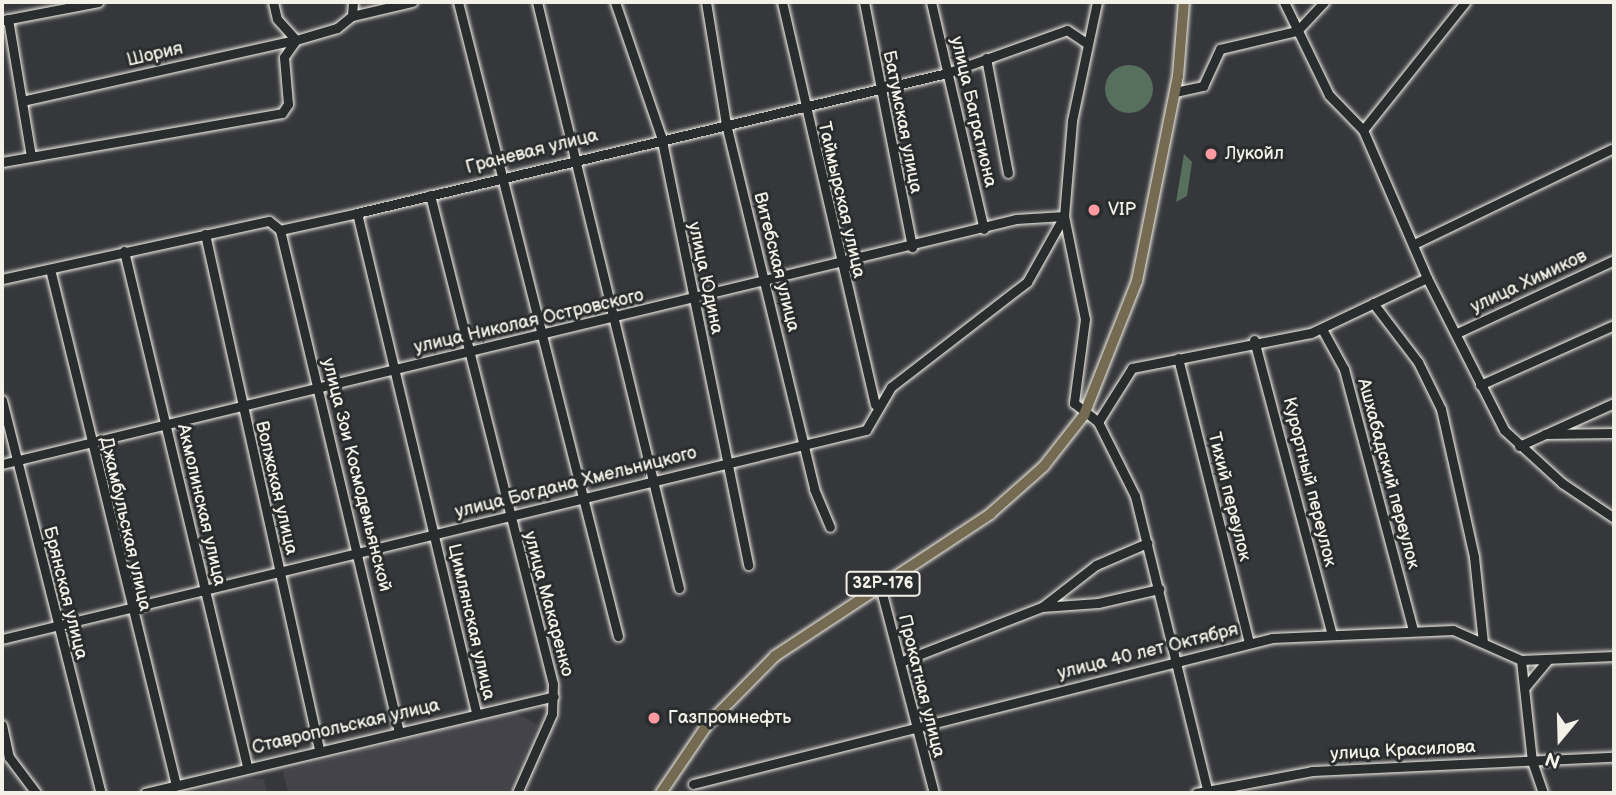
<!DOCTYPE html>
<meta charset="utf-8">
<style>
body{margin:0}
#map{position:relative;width:1616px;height:795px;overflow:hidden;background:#36373b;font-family:"Balsamiq Sans",sans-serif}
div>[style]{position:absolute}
.built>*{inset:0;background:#45434a}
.green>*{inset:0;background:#57705e}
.round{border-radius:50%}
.roads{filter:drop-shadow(0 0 2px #f4f1e8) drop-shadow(0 0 2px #f4f1e8)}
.minor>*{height:9px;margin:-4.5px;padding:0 4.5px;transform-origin:4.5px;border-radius:4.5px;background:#2a2d2e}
.major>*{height:10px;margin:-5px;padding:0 5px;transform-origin:5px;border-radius:5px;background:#746b52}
.dots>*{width:19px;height:19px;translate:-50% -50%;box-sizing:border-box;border:4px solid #2a2d2e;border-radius:50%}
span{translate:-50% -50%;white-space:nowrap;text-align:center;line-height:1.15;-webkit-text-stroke:6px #2a2d2e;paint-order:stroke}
.shield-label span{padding:2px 5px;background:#2a2d2e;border:2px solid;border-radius:5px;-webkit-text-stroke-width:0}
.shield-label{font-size:16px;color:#f4f1e8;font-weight:700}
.street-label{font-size:18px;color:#f4f1e8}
.poi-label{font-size:18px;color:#f4f1e8}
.left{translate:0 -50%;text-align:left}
.frame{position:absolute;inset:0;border:4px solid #f4f1e8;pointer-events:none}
.north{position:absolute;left:1525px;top:704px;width:70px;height:70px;-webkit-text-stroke:5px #2a2d2e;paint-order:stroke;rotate:199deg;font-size:19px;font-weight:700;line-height:28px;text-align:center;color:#f4f1e8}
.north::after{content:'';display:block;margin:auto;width:24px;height:32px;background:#f4f1e8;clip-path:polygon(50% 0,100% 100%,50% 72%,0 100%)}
</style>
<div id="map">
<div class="built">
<i style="clip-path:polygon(513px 711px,538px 725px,507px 793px,288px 793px,283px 771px)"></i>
<i style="clip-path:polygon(239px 779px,264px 779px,267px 793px,193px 793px)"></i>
</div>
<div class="green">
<i class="round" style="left:1105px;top:65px;width:48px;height:48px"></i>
<i style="clip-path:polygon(1184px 154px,1192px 162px,1187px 196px,1176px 202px)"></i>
</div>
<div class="roads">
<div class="minor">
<i style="left:273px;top:2px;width:17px;rotate:77deg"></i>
<i style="left:277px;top:19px;width:28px;rotate:48deg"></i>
<i style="left:458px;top:2px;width:654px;rotate:75.84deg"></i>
<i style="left:537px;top:2px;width:603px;rotate:76.38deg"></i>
<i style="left:615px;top:2px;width:142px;rotate:71.1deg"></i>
<i style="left:661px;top:136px;width:438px;rotate:78.5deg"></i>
<i style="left:706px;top:2px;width:124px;rotate:80.7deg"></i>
<i style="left:726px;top:124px;width:375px;rotate:76.4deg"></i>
<i style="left:814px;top:489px;width:41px;rotate:67.2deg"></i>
<i style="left:782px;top:2px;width:413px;rotate:77deg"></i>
<i style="left:864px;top:2px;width:250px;rotate:78.9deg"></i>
<i style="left:931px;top:2px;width:233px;rotate:76.9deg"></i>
<i style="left:1097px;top:2px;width:122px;rotate:101.9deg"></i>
<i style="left:1072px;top:121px;width:95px;rotate:94.8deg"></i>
<i style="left:1064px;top:216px;width:105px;rotate:78.5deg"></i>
<i style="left:1085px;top:319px;width:85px;rotate:97.5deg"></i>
<i style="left:1074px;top:403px;width:31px;rotate:38deg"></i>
<i style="left:1098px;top:422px;width:83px;rotate:63.4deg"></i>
<i style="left:1135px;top:496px;width:306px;rotate:76.2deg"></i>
<i style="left:1284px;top:2px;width:103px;rotate:64.2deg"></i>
<i style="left:1329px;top:95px;width:49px;rotate:45.8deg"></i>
<i style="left:1363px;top:130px;width:161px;rotate:66.6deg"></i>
<i style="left:1427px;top:278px;width:170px;rotate:63.1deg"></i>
<i style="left:1504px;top:430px;width:79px;rotate:42.4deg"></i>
<i style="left:1562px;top:483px;width:63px;rotate:33.9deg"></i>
<i style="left:352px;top:16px;width:14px;rotate:-86deg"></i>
<i style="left:8px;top:19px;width:139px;rotate:80.5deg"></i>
<i style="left:4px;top:20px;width:96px;rotate:-10.8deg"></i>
<i style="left:986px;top:58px;width:117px;rotate:79.2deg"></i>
<i style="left:1175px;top:92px;width:29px;rotate:-12deg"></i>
<i style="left:1203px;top:86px;width:41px;rotate:-65.3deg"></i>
<i style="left:1220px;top:49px;width:79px;rotate:-13.2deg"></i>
<i style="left:1297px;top:31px;width:40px;rotate:-47deg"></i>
<i style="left:22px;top:101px;width:281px;rotate:-12.6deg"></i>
<i style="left:296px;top:40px;width:43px;rotate:-16.3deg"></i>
<i style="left:337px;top:28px;width:19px;rotate:-39deg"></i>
<i style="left:352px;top:16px;width:62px;rotate:-13.1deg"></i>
<i style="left:1363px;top:130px;width:164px;rotate:-51.4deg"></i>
<i style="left:2px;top:162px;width:284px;rotate:-9.9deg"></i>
<i style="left:282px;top:113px;width:11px;rotate:-56deg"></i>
<i style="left:288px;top:104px;width:47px;rotate:-94.9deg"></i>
<i style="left:284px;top:57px;width:19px;rotate:-55deg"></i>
<i style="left:430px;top:195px;width:504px;rotate:75.88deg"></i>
<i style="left:553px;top:684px;width:30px;rotate:92deg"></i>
<i style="left:552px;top:714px;width:86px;rotate:113.9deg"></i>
<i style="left:357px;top:213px;width:513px;rotate:76.59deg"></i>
<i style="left:280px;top:230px;width:512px;rotate:76.67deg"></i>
<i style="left:205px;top:234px;width:527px;rotate:77.52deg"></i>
<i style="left:1414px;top:244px;width:219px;rotate:-25.7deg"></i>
<i style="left:124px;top:251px;width:529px;rotate:76.57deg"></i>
<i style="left:50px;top:269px;width:531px;rotate:76.28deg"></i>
<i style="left:2px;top:279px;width:273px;rotate:-12.3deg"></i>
<i style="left:269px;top:221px;width:14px;rotate:39deg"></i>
<i style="left:280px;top:230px;width:79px;rotate:-12.4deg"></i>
<i style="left:357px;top:213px;width:606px;rotate:-13.35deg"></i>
<i style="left:947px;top:73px;width:127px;rotate:-19.7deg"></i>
<i style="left:1067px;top:30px;width:22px;rotate:34deg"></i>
<i style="left:1373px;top:303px;width:74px;rotate:52.7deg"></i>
<i style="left:1418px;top:362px;width:52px;rotate:63.9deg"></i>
<i style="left:1441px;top:409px;width:152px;rotate:77.4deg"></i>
<i style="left:1474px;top:557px;width:85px;rotate:84deg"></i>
<i style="left:1322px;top:329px;width:46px;rotate:61.2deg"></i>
<i style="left:1344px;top:369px;width:271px;rotate:75.2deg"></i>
<i style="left:1457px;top:333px;width:173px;rotate:-24.9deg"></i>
<i style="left:1254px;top:340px;width:302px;rotate:75.2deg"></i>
<i style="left:1178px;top:358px;width:293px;rotate:76deg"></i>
<i style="left:1480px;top:385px;width:147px;rotate:-24.1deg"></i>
<i style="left:2px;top:400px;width:405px;rotate:75.9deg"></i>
<i style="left:1098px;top:422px;width:64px;rotate:-57.8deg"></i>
<i style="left:1132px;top:368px;width:182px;rotate:-11.1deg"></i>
<i style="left:1311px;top:333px;width:128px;rotate:-25.4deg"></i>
<i style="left:1545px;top:434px;width:69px;rotate:-0.8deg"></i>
<i style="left:1519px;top:446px;width:104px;rotate:-24.4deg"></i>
<i style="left:2px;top:464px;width:1043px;rotate:-13.58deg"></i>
<i style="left:1016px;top:219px;width:48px;rotate:-3.6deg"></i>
<i style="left:880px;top:586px;width:214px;rotate:75.4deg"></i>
<i style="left:1042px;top:607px;width:56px;rotate:-4.1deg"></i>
<i style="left:1098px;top:603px;width:63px;rotate:-12.9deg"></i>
<i style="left:2px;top:639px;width:889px;rotate:-13.6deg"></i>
<i style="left:866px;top:430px;width:50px;rotate:-59.8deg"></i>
<i style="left:891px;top:387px;width:172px;rotate:-37.7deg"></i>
<i style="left:1027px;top:282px;width:76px;rotate:-60.7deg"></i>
<i style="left:1521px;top:660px;width:102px;rotate:83.8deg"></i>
<i style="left:1532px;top:761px;width:34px;rotate:71deg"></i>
<i style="left:900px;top:662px;width:152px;rotate:-21.2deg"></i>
<i style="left:1042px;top:607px;width:68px;rotate:-37.9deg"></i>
<i style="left:1096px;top:565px;width:56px;rotate:-23.3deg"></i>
<i style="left:1525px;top:687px;width:35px;rotate:-50deg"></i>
<i style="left:2px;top:725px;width:33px;rotate:78deg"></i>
<i style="left:9px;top:757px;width:45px;rotate:53.1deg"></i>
<i style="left:693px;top:784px;width:597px;rotate:-14.15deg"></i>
<i style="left:1272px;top:638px;width:181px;rotate:-2.5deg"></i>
<i style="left:1453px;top:630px;width:74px;rotate:23.8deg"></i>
<i style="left:1521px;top:660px;width:93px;rotate:-2.5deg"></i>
<i style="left:145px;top:793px;width:420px;rotate:-13.3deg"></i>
<i style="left:1196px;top:793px;width:118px;rotate:-10.7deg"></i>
<i style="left:1312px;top:771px;width:302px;rotate:-2.7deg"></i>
</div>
<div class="major">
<i style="left:661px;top:793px;width:82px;rotate:-55.9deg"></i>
<i style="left:707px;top:725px;width:97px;rotate:-45.4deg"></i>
<i style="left:775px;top:656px;width:258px;rotate:-33.4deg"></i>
<i style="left:990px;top:514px;width:72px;rotate:-41.6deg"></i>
<i style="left:1044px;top:466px;width:65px;rotate:-51.9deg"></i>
<i style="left:1084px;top:415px;width:144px;rotate:-68.4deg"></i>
<i style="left:1137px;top:281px;width:209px;rotate:-78.7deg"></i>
<i style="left:1178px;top:76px;width:74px;rotate:-85.4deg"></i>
</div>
</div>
<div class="dots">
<i style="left:1211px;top:154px;background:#ff9aa2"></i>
<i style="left:1094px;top:210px;background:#ff9aa2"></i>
<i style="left:654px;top:718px;background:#ff9aa2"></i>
</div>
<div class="shield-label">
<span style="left:883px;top:584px">32Р-176</span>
</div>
<div class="street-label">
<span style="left:155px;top:55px;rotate:-13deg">Шория</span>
<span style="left:973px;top:112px;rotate:77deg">улица Багратиона</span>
<span style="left:902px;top:122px;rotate:79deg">Батумская улица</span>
<span style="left:532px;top:152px;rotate:-14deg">Граневая улица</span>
<span style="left:841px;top:200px;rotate:77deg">Таймырская улица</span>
<span style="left:776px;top:262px;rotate:76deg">Витебская улица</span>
<span style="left:705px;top:278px;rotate:78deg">улица Юдина</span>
<span style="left:1529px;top:282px;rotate:-25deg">улица Химиков</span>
<span style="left:529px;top:322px;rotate:-13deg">улица Николая Островского</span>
<span style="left:1388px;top:474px;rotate:75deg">Ашхабадский переулок</span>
<span style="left:356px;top:475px;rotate:76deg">улица Зои Космодемьянской</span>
<span style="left:1309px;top:482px;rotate:76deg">Курортный переулок</span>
<span style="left:576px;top:483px;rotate:-14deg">улица Богдана Хмельницкого</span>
<span style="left:276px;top:488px;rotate:77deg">Волжская улица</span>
<span style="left:1229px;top:497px;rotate:76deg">Тихий переулок</span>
<span style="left:201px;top:505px;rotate:77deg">Акмолинская улица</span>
<span style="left:125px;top:524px;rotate:77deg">Джамбульская улица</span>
<span style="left:65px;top:593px;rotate:76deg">Брянская улица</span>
<span style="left:548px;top:604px;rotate:75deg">улица Макаренко</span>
<span style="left:471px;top:622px;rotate:77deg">Цимлянская улица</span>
<span style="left:1148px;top:652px;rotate:-14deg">улица 40 лет Октября</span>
<span style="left:921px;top:686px;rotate:76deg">Прокатная улица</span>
<span style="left:346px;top:727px;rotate:-13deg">Ставропольская улица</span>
<span style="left:1403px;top:751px;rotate:-3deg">улица Красилова</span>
</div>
<div class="poi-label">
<span class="left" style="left:1225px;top:154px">Лукойл</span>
<span class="left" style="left:1108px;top:210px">VIP</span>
<span class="left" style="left:668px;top:718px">Газпромнефть</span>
</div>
<div class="frame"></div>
<div class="north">N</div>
</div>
